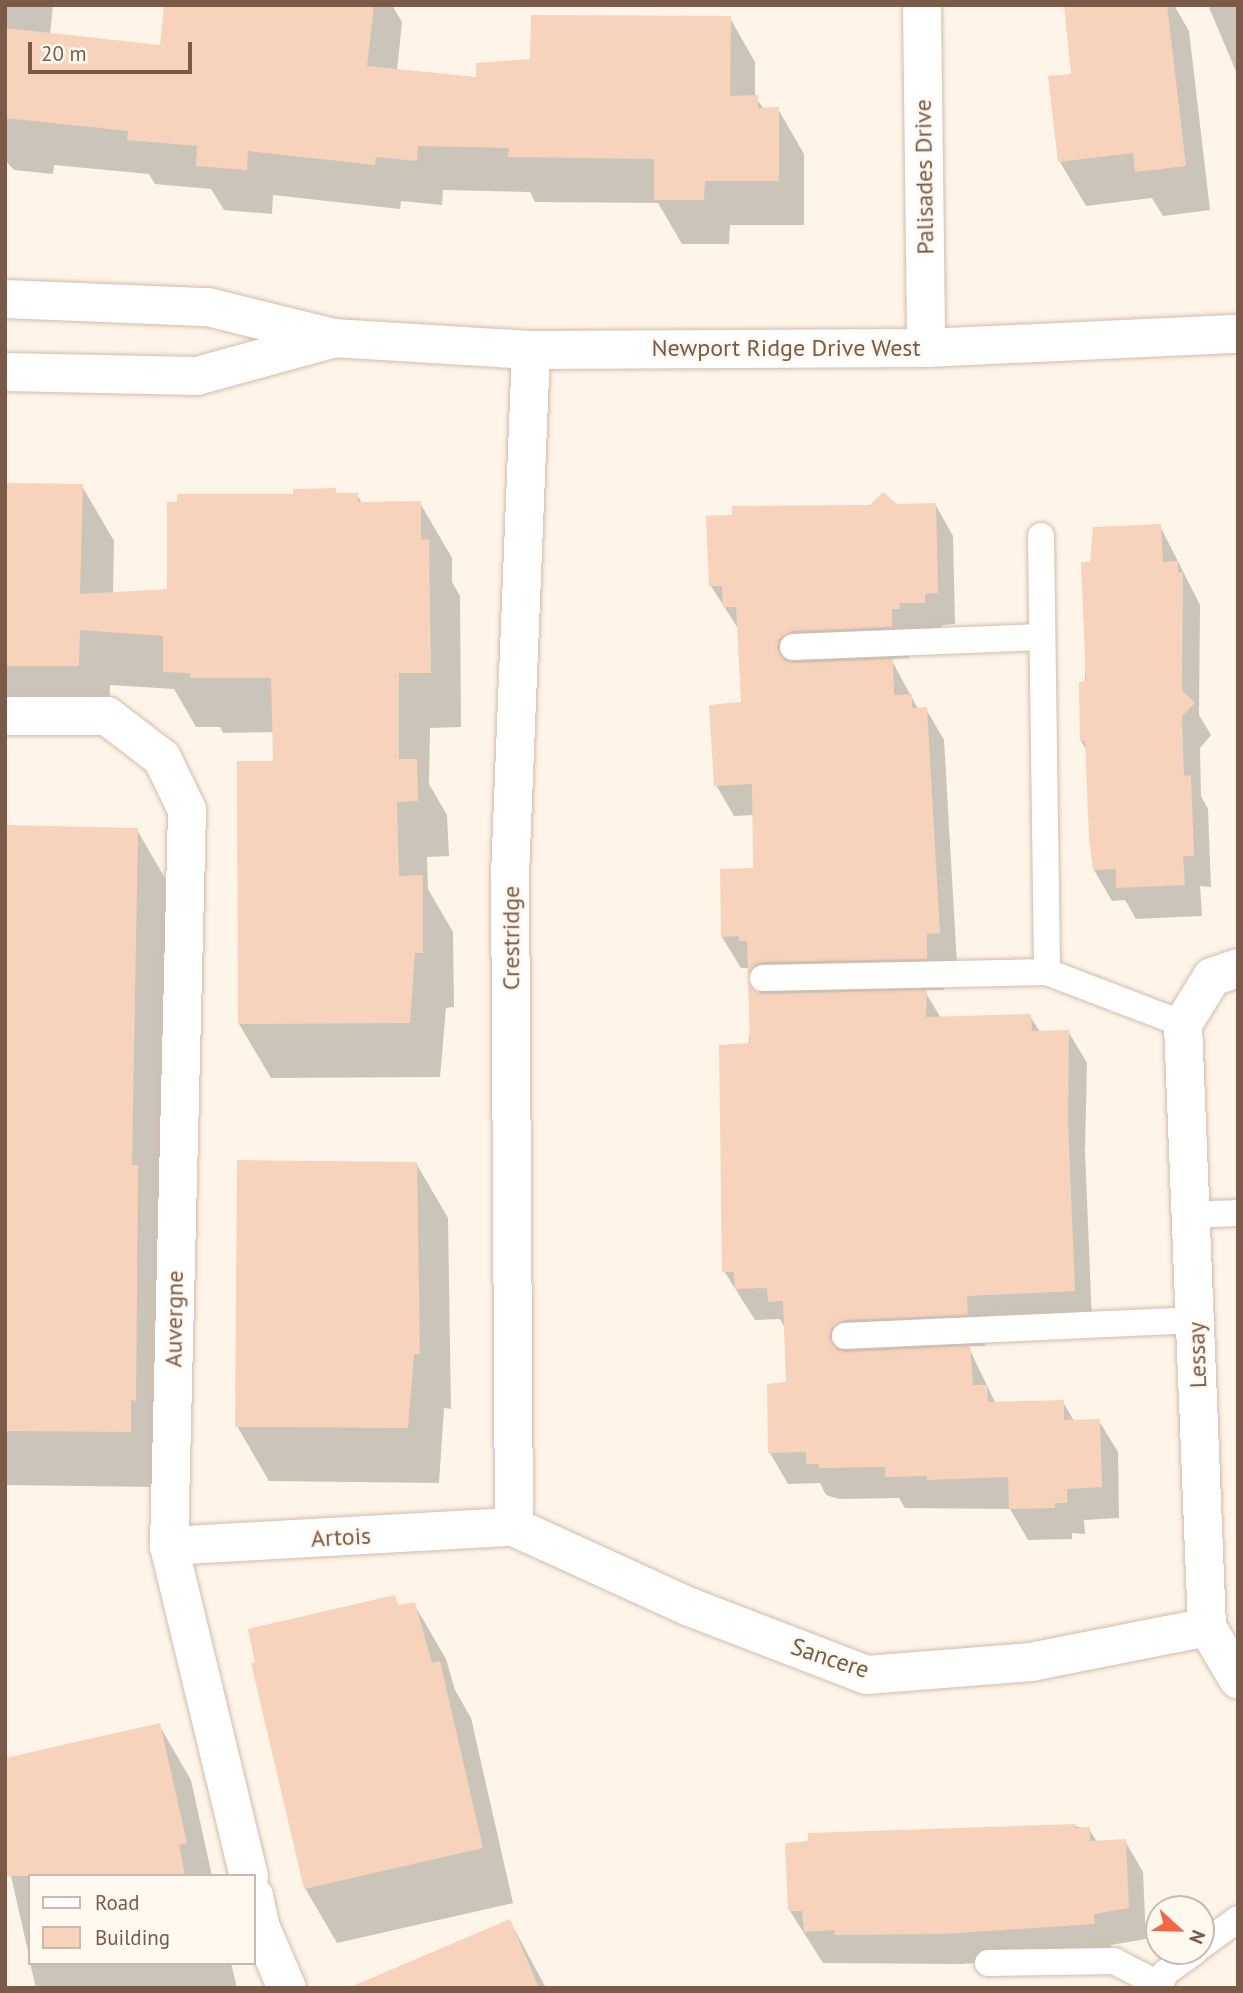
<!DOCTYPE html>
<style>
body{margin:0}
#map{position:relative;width:1243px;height:1993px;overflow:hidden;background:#fef5e8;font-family:"PT Sans",sans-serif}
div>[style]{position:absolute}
.shadow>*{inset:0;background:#0003}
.building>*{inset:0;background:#f7d3bc}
.roads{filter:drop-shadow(0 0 2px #d3bcab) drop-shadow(0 0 2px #d3bcab)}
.service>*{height:26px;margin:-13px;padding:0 13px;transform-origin:13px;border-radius:13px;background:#fff}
.minor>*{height:38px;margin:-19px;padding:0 19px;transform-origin:19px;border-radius:19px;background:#fff}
.tertiary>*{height:38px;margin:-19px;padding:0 19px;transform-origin:19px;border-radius:19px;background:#fff}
span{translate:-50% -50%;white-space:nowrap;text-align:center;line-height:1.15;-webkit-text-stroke:5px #fff9f0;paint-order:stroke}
.street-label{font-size:24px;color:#7c5a48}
.frame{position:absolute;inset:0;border:7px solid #7c5a48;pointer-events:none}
.legend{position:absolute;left:28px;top:1874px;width:228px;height:91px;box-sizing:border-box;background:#fff9f0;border:2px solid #cbb9ad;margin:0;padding:9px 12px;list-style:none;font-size:21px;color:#7c5a48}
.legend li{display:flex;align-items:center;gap:14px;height:35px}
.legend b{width:35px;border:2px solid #cbb9ad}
.north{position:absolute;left:1145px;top:1895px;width:70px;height:70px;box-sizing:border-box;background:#fff9f0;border:2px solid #cbb9ad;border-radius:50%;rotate:112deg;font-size:19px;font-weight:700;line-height:28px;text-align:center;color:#7c5a48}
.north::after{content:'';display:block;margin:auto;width:24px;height:32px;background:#f46641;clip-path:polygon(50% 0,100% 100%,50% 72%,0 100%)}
.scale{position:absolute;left:28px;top:42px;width:164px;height:32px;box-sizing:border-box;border:4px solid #7c5a48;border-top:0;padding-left:9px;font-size:21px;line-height:24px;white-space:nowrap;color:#7c5a48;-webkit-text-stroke:5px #fff9f0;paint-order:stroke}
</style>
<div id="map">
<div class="shadow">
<i style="clip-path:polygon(5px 5px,53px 5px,50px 35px,161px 47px,165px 5px,392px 5px,402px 22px,397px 71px,478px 79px,532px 61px,730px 18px,755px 62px,755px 97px,764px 109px,778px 109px,804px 154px,804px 225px,730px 225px,729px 244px,682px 244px,658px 203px,535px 202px,530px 192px,443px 190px,442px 205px,401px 201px,400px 209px,273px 195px,272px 214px,224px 210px,211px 189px,155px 184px,149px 174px,54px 165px,53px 174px,14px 170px,5px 160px)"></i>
<i style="clip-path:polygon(1066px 5px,1174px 5px,1189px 31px,1210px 210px,1163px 216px,1152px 198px,1086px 206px,1060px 162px,1050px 78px,1073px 75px)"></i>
<i style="clip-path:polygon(1208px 5px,1238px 5px,1238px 76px)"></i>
<i style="clip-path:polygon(5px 486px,82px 486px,114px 541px,113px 594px,169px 591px,295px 495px,335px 490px,338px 495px,357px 495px,362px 503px,420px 503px,452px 558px,452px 582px,460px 596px,461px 727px,430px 728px,429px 784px,447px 815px,449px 856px,427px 857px,428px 889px,453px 932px,454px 1007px,446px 1008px,440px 1077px,271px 1078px,239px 1024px,275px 762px,274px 732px,223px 733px,220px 727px,196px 727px,174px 689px,110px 685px,109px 721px,5px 721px)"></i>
<i style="clip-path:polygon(935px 504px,953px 536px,955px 624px,942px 625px,942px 634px,909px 640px,909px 658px,891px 659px,918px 709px,926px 709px,944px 740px,957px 964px,944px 965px,944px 990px,924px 990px,941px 1018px,1030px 1016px,1040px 1032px,1068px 1031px,1087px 1063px,1085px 1151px,1092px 1322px,984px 1327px,985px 1346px,968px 1346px,996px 1404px,1063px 1402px,1074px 1421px,1099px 1421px,1118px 1452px,1119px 1518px,1084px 1520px,1085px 1534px,1072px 1533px,1072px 1539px,1028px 1540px,1010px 1509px,905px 1508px,899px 1498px,839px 1499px,826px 1495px,820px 1483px,788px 1484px,770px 1453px,769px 1385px,788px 1384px,786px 1330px,780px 1319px,755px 1320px,724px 1271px,754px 993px,760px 995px,749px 968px,741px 968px,722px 937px,754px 870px,754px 815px,734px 816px,716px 785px,743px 704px,739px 630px,711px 586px,896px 506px)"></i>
<i style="clip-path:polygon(1160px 526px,1200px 605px,1199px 715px,1211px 735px,1200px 748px,1201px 796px,1208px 809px,1211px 887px,1200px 886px,1202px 916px,1136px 919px,1125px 900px,1112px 901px,1094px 870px,1087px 751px,1081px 741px,1092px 563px)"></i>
<i style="clip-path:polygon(5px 827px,137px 830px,169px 885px,161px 1487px,5px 1485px)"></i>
<i style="clip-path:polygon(416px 1163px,448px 1218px,451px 1409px,444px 1408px,439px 1483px,269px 1481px,237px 1426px)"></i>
<i style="clip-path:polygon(394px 1597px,399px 1607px,414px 1604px,446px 1659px,455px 1690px,471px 1718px,513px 1903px,337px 1943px,305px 1888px,258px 1664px)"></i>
<i style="clip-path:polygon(159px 1725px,191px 1780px,212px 1876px,30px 1876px,30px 1960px,8px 1863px)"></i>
<i style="clip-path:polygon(1075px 1826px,1089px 1829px,1097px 1842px,1125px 1841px,1143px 1872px,1146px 1939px,1111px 1945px,1112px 1955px,961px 1964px,823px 1963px,790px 1911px)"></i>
<i style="clip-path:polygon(510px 1921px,546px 1988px,352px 1988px)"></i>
<i style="clip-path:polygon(30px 1963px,231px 1963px,237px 1988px,36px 1988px)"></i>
</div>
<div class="building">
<i style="clip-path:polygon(164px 5px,374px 5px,367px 66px,476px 77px,476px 63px,530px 59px,531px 15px,731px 16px,730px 96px,758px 95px,758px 108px,779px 107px,779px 181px,705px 181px,704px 200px,654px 200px,654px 159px,508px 157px,509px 148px,418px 146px,417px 161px,376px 157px,375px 165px,248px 151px,247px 170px,196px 166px,197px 146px,127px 140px,128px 131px,5px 118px,5px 28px,160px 45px)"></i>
<i style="clip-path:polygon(1064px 5px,1167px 5px,1186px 166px,1135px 172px,1133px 153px,1058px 162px,1048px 76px,1071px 74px)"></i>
<i style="clip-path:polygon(5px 483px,83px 484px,80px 594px,167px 589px,167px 502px,177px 502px,177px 494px,293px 494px,293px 489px,336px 488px,336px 493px,358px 493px,358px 502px,421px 501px,421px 540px,429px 539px,431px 673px,399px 673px,399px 759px,417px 759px,418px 801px,397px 802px,399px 876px,423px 875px,423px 953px,415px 953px,410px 1023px,238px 1024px,237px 761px,273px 761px,271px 678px,190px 678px,190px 673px,163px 672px,163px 636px,80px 630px,79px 666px,5px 666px)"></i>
<i style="clip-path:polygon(883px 492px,897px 504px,936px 503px,938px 593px,925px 594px,925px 603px,899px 603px,900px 609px,892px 609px,892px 627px,792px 631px,779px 639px,777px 648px,785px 661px,794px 663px,893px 659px,894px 695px,912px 694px,912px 708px,927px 707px,940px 933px,927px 934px,927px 959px,763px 962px,754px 965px,748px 976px,747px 941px,739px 941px,739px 936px,721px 937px,720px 869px,753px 868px,752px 784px,714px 786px,709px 705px,741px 702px,736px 607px,723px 607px,722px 586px,709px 586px,706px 516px,732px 515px,732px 506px,870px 505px)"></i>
<i style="clip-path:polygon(1161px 524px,1163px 562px,1178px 561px,1178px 573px,1183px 572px,1182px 690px,1195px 703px,1182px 716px,1184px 776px,1191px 775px,1194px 856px,1183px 856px,1185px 885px,1116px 888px,1116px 869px,1093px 870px,1089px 839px,1085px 741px,1080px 741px,1079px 682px,1086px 681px,1081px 562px,1090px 562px,1093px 527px)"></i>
<i style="clip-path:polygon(5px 825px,138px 828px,132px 1165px,138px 1165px,136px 1401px,131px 1400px,131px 1432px,5px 1431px)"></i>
<i style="clip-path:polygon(748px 981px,755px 991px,763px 994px,927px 990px,926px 1017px,1031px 1014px,1032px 1031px,1069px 1030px,1068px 1119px,1075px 1291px,967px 1296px,968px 1315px,844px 1320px,831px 1328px,829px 1337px,837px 1350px,846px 1352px,970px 1346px,973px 1385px,987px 1385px,988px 1402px,1064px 1400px,1064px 1420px,1100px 1419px,1102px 1487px,1067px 1489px,1067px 1503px,1055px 1503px,1055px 1508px,1009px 1509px,1008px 1477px,927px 1480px,927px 1476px,885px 1477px,885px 1467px,819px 1468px,819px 1464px,806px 1464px,806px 1452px,768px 1453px,767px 1384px,786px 1382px,783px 1301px,768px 1302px,767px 1288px,735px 1289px,734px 1272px,722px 1272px,719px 1045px,750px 1043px)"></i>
<i style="clip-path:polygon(237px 1160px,417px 1162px,420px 1354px,414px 1354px,408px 1428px,235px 1427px)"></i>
<i style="clip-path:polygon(395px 1595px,398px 1605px,415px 1602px,432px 1663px,440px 1661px,483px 1848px,304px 1889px,251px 1663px,255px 1662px,248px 1629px)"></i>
<i style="clip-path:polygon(160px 1723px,187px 1843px,179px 1845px,185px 1876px,5px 1876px,5px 1758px)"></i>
<i style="clip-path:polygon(1076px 1824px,1075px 1828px,1090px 1827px,1090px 1841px,1126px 1839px,1129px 1908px,1094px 1914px,1095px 1924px,942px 1934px,835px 1935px,835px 1930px,804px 1932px,802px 1911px,788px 1911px,785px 1843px,808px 1841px,808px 1833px)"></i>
<i style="clip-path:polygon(510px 1919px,539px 1988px,348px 1988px)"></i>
</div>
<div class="roads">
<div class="service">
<i style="left:1041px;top:536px;width:436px;rotate:89.2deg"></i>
<i style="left:1047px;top:972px;width:146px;rotate:20.9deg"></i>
<i style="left:793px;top:647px;width:249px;rotate:-2.3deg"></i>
<i style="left:763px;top:978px;width:286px;rotate:-1.2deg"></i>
<i style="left:1190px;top:1215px;width:48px;rotate:-2.4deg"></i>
<i style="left:845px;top:1336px;width:350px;rotate:-2.6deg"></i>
<i style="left:1201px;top:1946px;width:46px;rotate:-36.1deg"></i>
<i style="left:988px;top:1963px;width:126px;rotate:-0.9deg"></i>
<i style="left:1114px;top:1961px;width:52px;rotate:27.6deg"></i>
<i style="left:1159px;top:1988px;width:16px;rotate:-68deg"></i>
<i style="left:1165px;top:1973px;width:37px;rotate:-36deg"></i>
</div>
<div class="minor">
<i style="left:922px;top:5px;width:343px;rotate:89.3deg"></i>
<i style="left:5px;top:716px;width:102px"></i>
<i style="left:107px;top:716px;width:69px;rotate:37.4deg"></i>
<i style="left:162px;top:758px;width:58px;rotate:64.3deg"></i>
<i style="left:187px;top:810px;width:736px;rotate:91.4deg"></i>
<i style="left:169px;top:1546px;width:340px;rotate:76.4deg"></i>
<i style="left:1238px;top:968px;width:28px;rotate:161deg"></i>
<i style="left:1212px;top:977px;width:55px;rotate:121.7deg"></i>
<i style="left:1183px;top:1024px;width:603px;rotate:87.72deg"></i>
<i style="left:1207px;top:1627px;width:61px;rotate:59.2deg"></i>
<i style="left:514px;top:1527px;width:652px;rotate:-90.35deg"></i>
<i style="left:510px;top:875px;width:525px;rotate:-87.71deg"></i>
<i style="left:169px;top:1546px;width:346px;rotate:-3.2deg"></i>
<i style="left:514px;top:1527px;width:190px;rotate:24.5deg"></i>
<i style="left:687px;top:1606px;width:193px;rotate:21deg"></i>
<i style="left:867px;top:1675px;width:165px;rotate:-4.5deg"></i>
<i style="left:1031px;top:1662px;width:179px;rotate:-11.2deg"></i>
<i style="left:254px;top:1896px;width:33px;rotate:78deg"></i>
<i style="left:261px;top:1928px;width:65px;rotate:66.6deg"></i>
</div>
<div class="tertiary">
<i style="left:5px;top:299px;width:203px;rotate:2.3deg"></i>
<i style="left:208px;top:307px;width:129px;rotate:13.9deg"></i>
<i style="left:333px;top:338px;width:198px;rotate:3.5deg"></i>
<i style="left:531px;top:350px;width:395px;rotate:-0.3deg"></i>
<i style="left:926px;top:348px;width:312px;rotate:-2.6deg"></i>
<i style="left:5px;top:372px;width:192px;rotate:1.2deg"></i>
<i style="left:197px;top:376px;width:139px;rotate:-15.4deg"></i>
</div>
</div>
<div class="street-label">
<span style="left:924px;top:177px;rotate:-91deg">Palisades Drive</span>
<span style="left:786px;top:348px">Newport Ridge Drive West</span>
<span style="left:511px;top:938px;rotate:-90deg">Crestridge</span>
<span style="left:174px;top:1319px;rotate:-89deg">Auvergne</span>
<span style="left:1197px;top:1355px;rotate:-92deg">Lessay</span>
<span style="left:341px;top:1537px;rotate:-3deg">Artois</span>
<span style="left:830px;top:1658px;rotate:18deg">Sancere</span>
</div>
<div class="frame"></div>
<ul class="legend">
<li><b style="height:9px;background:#fff"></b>Road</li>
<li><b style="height:19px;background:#f7d3bc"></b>Building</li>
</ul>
<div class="north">N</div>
<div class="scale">20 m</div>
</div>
